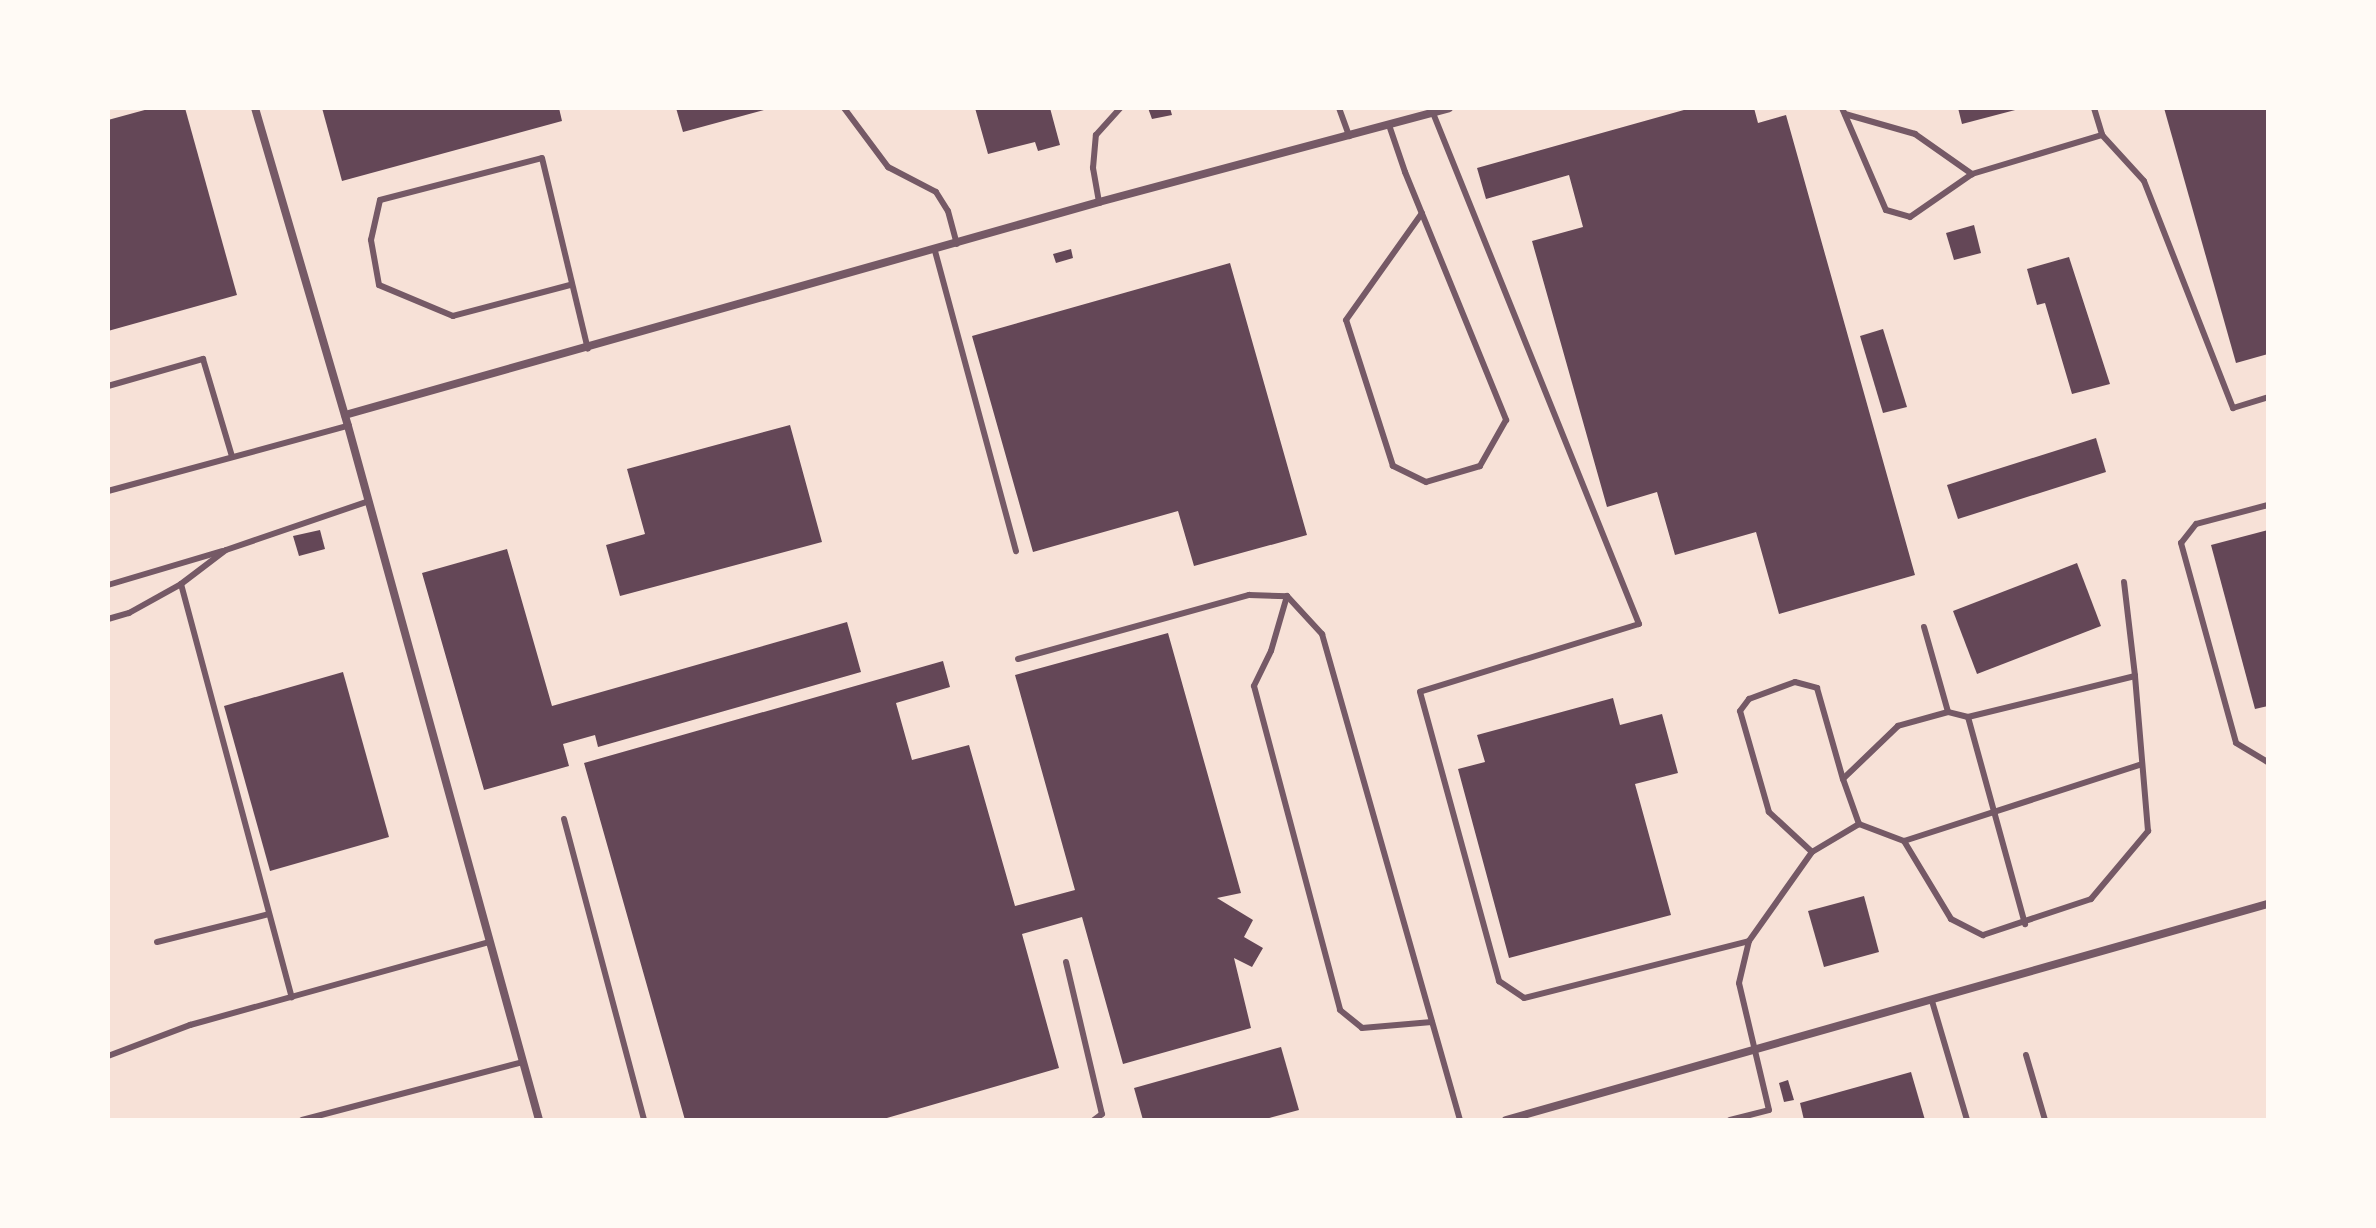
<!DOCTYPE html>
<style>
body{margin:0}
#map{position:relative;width:2376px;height:1228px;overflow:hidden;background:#f7e1d7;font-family:Manrope,sans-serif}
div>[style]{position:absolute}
.building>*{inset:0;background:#644757}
.service>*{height:6px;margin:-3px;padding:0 3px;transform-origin:3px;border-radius:3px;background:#755966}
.minor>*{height:8px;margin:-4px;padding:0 4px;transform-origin:4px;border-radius:4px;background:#755966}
span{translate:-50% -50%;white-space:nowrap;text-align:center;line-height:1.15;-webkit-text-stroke:6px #fffaf5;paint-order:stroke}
.frame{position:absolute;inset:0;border:110px solid #fffaf5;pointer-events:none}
</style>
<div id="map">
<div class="building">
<i style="clip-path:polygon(152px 108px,185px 108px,237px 295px,108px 331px,108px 120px)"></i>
<i style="clip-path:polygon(322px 108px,559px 108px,562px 121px,342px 181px)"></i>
<i style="clip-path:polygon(676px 108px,768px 108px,768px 109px,683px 132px)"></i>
<i style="clip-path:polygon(975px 108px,1050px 108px,1060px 145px,1038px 151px,1035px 142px,988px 154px)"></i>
<i style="clip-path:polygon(1148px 108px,1170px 108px,1172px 115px,1152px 119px)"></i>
<i style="clip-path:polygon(1691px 108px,1754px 108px,1758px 123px,1786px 115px,1915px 575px,1779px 614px,1756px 532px,1675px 555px,1657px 492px,1607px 507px,1532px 241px,1583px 227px,1569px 175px,1486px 199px,1477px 168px)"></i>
<i style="clip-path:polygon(1958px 108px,2019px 108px,2019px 109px,1962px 124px)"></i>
<i style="clip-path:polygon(2164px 108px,2268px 108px,2268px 354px,2236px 363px)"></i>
<i style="clip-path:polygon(1974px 225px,1981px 253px,1954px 260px,1946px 233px)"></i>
<i style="clip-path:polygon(1071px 249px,1073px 258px,1056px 263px,1053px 254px)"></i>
<i style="clip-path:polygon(2069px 257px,2110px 384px,2072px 394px,2045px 303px,2037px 305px,2027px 269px)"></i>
<i style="clip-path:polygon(1230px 263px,1307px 535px,1194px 566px,1178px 511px,1033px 552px,972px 336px)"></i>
<i style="clip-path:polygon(1883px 329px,1907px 407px,1883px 413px,1860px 336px)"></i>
<i style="clip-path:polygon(790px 425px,822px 542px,620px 596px,606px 545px,645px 534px,627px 469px)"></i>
<i style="clip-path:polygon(2096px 438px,2106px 472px,1958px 519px,1947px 485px)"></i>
<i style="clip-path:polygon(320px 530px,325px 549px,299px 556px,293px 536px)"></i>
<i style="clip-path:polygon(2268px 530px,2268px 706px,2255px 709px,2211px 545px)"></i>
<i style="clip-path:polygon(507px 549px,552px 706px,847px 622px,861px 672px,598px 747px,595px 735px,563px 744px,569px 766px,484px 790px,422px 573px)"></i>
<i style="clip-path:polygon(2077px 563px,2101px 626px,1977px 674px,1953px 611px)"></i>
<i style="clip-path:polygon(1168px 633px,1241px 893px,1217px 898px,1253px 920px,1244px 937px,1263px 948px,1252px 967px,1234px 958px,1251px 1028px,1123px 1064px,1082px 917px,1022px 934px,1059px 1068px,880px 1120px,685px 1120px,584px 763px,943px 661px,950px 687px,896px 703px,912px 760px,969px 745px,1015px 906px,1075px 890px,1015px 675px)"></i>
<i style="clip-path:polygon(343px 672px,389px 837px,270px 871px,224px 706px)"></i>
<i style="clip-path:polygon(1613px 698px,1620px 725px,1662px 714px,1678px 773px,1635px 784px,1671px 915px,1509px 958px,1458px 769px,1485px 762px,1477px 735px)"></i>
<i style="clip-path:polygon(1864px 896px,1879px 952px,1824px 967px,1808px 911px)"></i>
<i style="clip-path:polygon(1281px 1047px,1299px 1110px,1262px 1120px,1143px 1120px,1134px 1088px)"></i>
<i style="clip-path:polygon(1911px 1072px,1925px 1120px,1804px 1120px,1800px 1103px)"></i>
<i style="clip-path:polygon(1788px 1080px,1794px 1100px,1784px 1102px,1779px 1083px)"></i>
</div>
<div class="service">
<i style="left:844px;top:108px;width:74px;rotate:53.3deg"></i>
<i style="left:888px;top:167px;width:54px;rotate:27.5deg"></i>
<i style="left:936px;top:192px;width:22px;rotate:58deg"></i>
<i style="left:948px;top:211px;width:34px;rotate:75deg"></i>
<i style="left:1339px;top:108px;width:30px;rotate:70deg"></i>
<i style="left:1842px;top:108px;width:111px;rotate:66.7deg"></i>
<i style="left:1886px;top:210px;width:25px;rotate:16deg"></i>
<i style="left:1910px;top:217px;width:75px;rotate:-34.7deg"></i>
<i style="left:2094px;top:108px;width:28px;rotate:73deg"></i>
<i style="left:2102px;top:135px;width:62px;rotate:47.6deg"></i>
<i style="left:2144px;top:181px;width:244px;rotate:68.6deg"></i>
<i style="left:2233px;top:408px;width:37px;rotate:-17deg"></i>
<i style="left:1433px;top:113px;width:551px;rotate:68.04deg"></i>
<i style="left:1639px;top:624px;width:229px;rotate:162.8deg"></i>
<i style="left:1420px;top:692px;width:300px;rotate:74.7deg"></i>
<i style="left:1499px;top:981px;width:30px;rotate:34deg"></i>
<i style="left:1524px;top:998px;width:232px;rotate:-14.2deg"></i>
<i style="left:1845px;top:114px;width:73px;rotate:15.9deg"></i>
<i style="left:1915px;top:134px;width:70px;rotate:35.1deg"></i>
<i style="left:1972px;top:174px;width:136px;rotate:-16.7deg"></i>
<i style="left:1389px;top:125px;width:50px;rotate:71.2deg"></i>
<i style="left:1405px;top:172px;width:268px;rotate:67.8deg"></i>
<i style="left:1506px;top:420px;width:53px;rotate:119.5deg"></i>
<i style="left:1480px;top:466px;width:56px;rotate:163.5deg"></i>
<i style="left:1426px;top:482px;width:37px;rotate:-154deg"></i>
<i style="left:1393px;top:466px;width:153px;rotate:-107.8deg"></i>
<i style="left:1346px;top:320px;width:131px;rotate:-54.6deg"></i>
<i style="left:1099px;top:202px;width:35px;rotate:-100deg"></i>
<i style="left:1093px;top:168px;width:33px;rotate:-85deg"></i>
<i style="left:1096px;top:135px;width:36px;rotate:-48deg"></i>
<i style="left:935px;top:251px;width:311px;rotate:74.9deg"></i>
<i style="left:570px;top:285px;width:121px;rotate:165.2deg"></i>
<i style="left:453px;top:316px;width:80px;rotate:-157.3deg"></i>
<i style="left:379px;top:285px;width:46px;rotate:-100.1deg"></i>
<i style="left:371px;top:240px;width:41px;rotate:-77.3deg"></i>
<i style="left:380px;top:200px;width:167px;rotate:-14.5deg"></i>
<i style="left:542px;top:158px;width:196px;rotate:76.5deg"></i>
<i style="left:108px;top:386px;width:99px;rotate:-15.9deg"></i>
<i style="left:203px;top:359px;width:101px;rotate:73.4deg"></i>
<i style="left:108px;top:491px;width:249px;rotate:-15.2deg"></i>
<i style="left:2268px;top:505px;width:74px;rotate:165.2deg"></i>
<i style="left:2196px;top:524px;width:24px;rotate:128deg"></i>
<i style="left:2181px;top:543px;width:207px;rotate:74.6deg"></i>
<i style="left:2236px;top:743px;width:37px;rotate:31deg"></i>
<i style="left:2124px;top:582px;width:95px;rotate:83.3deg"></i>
<i style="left:181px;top:584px;width:428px;rotate:75deg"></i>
<i style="left:108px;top:585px;width:119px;rotate:-16.6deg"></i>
<i style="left:1287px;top:596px;width:57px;rotate:106.2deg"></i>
<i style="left:1271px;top:651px;width:39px;rotate:116deg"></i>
<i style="left:1254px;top:686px;width:335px;rotate:75.1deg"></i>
<i style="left:1340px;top:1010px;width:28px;rotate:39deg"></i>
<i style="left:1362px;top:1028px;width:70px;rotate:-4.9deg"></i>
<i style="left:108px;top:619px;width:22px;rotate:-16deg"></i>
<i style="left:129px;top:613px;width:60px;rotate:-29.1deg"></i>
<i style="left:181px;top:584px;width:56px;rotate:-37.1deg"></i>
<i style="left:226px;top:550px;width:151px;rotate:-18.9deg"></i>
<i style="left:1924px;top:627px;width:88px;rotate:74.2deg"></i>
<i style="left:1018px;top:659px;width:240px;rotate:-15.5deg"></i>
<i style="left:1249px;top:595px;width:38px;rotate:2deg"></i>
<i style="left:1287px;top:596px;width:52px;rotate:47.4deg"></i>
<i style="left:1322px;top:634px;width:505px;rotate:74.15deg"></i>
<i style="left:1968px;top:717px;width:215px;rotate:74.6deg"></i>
<i style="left:564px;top:819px;width:311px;rotate:75.1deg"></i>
<i style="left:1904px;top:841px;width:250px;rotate:-17.9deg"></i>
<i style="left:1812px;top:852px;width:59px;rotate:-137.1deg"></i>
<i style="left:1769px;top:812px;width:105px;rotate:-106deg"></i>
<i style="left:1740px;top:711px;width:15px;rotate:-53deg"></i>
<i style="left:1749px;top:699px;width:49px;rotate:-20.3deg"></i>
<i style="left:1795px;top:682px;width:23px;rotate:15deg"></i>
<i style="left:1817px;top:688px;width:95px;rotate:74.1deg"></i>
<i style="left:157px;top:942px;width:115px;rotate:-14deg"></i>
<i style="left:1066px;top:962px;width:156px;rotate:76.7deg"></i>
<i style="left:1102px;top:1114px;width:10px;rotate:143deg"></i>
<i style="left:1932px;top:1001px;width:124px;rotate:73.6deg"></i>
<i style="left:2026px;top:1055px;width:68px;rotate:73.7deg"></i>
<i style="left:108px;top:1056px;width:88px;rotate:-20.7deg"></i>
<i style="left:190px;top:1025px;width:311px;rotate:-15.5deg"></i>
<i style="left:302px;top:1120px;width:228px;rotate:-14.7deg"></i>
<i style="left:1730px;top:1120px;width:40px;rotate:-14.4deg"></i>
<i style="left:1769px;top:1110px;width:130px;rotate:-103.3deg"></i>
<i style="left:1739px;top:983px;width:43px;rotate:-76.6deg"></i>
<i style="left:1749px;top:941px;width:109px;rotate:-54.7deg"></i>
<i style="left:1812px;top:852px;width:55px;rotate:-30.8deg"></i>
<i style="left:1859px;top:824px;width:48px;rotate:20.7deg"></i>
<i style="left:1904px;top:841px;width:91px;rotate:58.9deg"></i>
<i style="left:1951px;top:919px;width:36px;rotate:27deg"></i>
<i style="left:1983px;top:935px;width:114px;rotate:-18.4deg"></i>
<i style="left:2091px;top:899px;width:89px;rotate:-50deg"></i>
<i style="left:2148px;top:831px;width:156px;rotate:-94.8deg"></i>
<i style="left:2135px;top:676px;width:172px;rotate:166.2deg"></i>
<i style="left:1968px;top:717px;width:21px;rotate:-166deg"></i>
<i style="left:1948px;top:712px;width:52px;rotate:164.4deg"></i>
<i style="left:1898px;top:726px;width:76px;rotate:136.1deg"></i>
<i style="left:1843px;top:779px;width:48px;rotate:70.4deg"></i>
</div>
<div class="minor">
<i style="left:255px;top:108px;width:331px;rotate:73.7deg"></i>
<i style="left:348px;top:426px;width:720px;rotate:74.61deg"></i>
<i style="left:345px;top:415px;width:784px;rotate:-15.77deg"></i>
<i style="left:1099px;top:202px;width:362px;rotate:-15deg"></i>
<i style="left:1506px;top:1120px;width:792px;rotate:-15.83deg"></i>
</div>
<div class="frame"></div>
</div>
